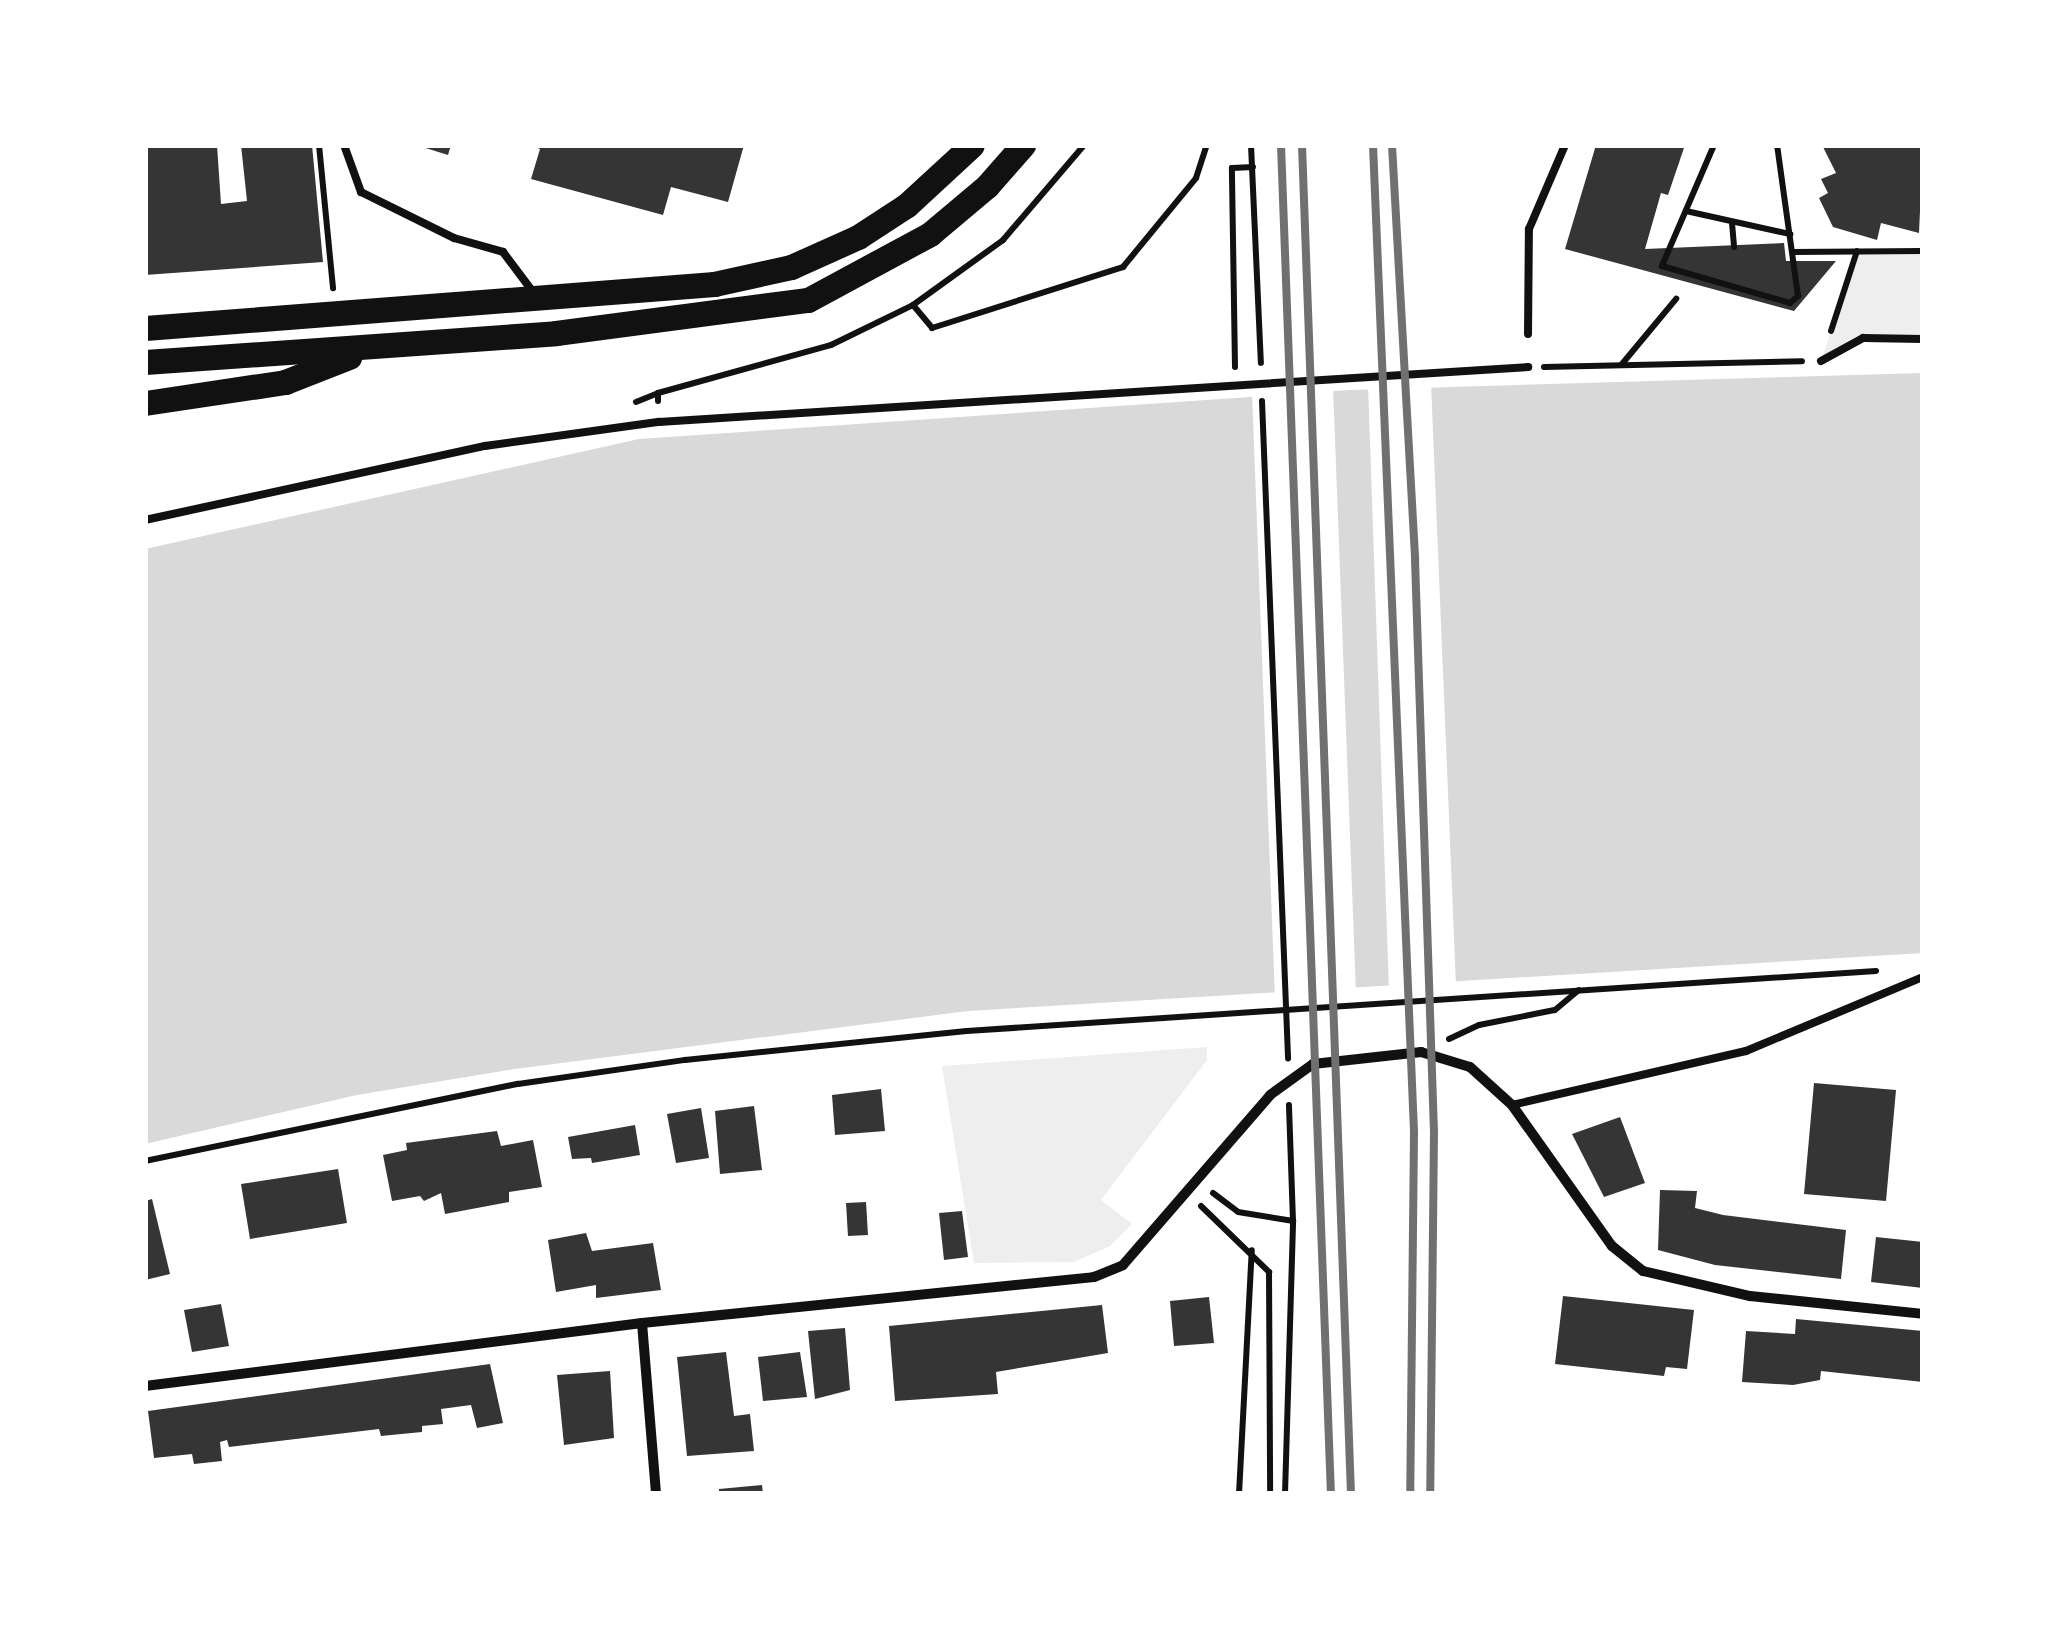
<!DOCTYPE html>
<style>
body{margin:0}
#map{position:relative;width:2068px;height:1639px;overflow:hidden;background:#fff;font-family:Jost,sans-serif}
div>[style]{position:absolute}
.green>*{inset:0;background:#eee}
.water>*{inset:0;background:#d9d9d9}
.pier>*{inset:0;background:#fff}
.building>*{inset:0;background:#353535}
.path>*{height:6px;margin:-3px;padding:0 3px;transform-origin:3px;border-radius:3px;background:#111}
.service>*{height:8px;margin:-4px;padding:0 4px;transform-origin:4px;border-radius:4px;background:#111}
.minor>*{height:10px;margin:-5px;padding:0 5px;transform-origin:5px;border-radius:5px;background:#111}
.primary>*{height:25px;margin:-12.5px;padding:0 12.5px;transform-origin:12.5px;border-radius:12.5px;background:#111}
.rail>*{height:8px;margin:-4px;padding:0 4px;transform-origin:4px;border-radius:4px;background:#707070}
span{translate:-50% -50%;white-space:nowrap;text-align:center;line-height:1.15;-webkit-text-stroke:10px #fff;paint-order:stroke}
.frame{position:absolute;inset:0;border:148px solid #fff;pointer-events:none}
</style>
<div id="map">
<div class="green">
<i style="clip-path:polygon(1857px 251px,1923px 251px,1923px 339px,1863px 338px,1821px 361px)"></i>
<i style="clip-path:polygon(1207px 1047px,1207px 1060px,1101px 1200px,1132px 1224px,1110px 1246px,1074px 1262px,974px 1263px,942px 1066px)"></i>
</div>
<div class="water">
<i style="clip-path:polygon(1923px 373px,1923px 953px,968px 1011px,515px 1069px,357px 1095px,145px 1144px,145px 549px,639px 439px,1350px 390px)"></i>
</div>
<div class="pier">
<i style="clip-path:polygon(1431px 383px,1456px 986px,1389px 991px,1368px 384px)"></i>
<i style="clip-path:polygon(1333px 386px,1356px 994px,1275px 1000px,1252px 392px)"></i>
</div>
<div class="building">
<i style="clip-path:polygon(145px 145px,217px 145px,221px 204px,247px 201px,241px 145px,312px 145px,323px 262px,145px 275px)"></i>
<i style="clip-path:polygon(416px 145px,451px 145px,448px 155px)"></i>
<i style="clip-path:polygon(531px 145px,744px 145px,728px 202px,671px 187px,663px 215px,531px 179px,540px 149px)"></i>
<i style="clip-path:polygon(1596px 145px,1685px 145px,1668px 195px,1661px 193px,1645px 249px,1784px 243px,1786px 261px,1836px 261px,1794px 311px,1565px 249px)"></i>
<i style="clip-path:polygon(1822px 145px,1923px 145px,1919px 233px,1881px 223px,1877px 240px,1833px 227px,1819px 198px,1828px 193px,1821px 179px,1836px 173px)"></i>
<i style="clip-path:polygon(1814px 1083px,1896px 1090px,1886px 1201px,1804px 1194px)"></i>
<i style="clip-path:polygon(881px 1089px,885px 1131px,835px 1135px,832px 1095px)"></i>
<i style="clip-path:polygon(754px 1106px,762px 1170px,720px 1174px,715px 1111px)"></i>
<i style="clip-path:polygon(701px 1108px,709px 1158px,676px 1163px,667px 1114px)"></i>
<i style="clip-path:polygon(1620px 1117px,1645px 1183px,1604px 1197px,1572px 1134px)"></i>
<i style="clip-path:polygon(635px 1125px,640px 1155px,592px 1163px,591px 1158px,572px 1159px,568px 1137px)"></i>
<i style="clip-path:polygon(497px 1131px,501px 1146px,533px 1140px,542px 1187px,509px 1192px,509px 1202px,445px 1214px,441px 1193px,424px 1201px,420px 1196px,392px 1201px,383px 1155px,407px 1150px,406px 1143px)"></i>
<i style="clip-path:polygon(338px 1169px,347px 1223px,250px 1239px,241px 1184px)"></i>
<i style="clip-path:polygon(1660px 1190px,1697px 1191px,1695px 1208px,1723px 1215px,1846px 1230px,1841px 1279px,1715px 1265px,1658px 1250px)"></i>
<i style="clip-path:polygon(152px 1199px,170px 1274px,145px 1280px,145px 1201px)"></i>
<i style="clip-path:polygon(866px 1202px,868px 1235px,848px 1236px,846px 1203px)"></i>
<i style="clip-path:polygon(962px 1211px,968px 1257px,944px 1260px,939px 1213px)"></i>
<i style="clip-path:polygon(586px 1233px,592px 1251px,653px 1243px,661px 1290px,596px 1298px,596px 1285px,556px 1292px,548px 1240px)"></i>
<i style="clip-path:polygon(1876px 1237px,1923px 1242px,1923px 1288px,1871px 1282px)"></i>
<i style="clip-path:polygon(1563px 1296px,1694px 1310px,1687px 1369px,1666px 1367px,1664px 1376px,1555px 1364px)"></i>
<i style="clip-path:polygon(1209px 1297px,1214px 1343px,1174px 1346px,1170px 1301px)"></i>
<i style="clip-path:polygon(221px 1304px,229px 1346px,192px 1352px,184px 1310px)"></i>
<i style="clip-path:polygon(1102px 1305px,1108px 1353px,996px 1372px,998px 1394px,895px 1401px,889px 1326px)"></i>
<i style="clip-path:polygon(1796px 1319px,1923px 1331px,1923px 1382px,1821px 1371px,1820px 1380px,1793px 1385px,1742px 1382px,1746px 1331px,1795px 1334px)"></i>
<i style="clip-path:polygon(845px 1328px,850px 1390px,815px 1399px,808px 1331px)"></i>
<i style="clip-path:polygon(726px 1352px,734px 1416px,750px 1414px,754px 1451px,687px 1456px,677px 1357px)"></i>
<i style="clip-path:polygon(800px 1352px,807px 1397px,763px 1401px,758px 1357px)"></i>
<i style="clip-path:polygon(490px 1364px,503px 1423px,477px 1428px,471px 1405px,441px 1409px,443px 1424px,422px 1426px,422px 1432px,381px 1436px,379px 1429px,229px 1447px,227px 1440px,220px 1442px,222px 1461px,194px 1464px,192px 1454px,154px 1458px,148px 1411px)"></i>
<i style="clip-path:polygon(610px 1371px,614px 1438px,564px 1445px,557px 1375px)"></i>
<i style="clip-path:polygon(762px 1485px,763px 1494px,719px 1494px,719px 1489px)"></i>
</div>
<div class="path">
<i style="left:319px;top:145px;width:144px;rotate:84.4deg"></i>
<i style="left:1251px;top:145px;width:218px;rotate:87.4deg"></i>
<i style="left:1714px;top:145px;width:132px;rotate:113.3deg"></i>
<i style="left:1662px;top:266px;width:133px;rotate:16.1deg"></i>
<i style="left:1790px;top:303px;width:11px;rotate:-41deg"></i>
<i style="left:1798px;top:296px;width:152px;rotate:-97.9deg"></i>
<i style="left:1686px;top:211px;width:107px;rotate:12.5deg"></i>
<i style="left:1732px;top:223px;width:24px;rotate:85deg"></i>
<i style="left:1793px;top:252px;width:130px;rotate:-0.4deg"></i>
<i style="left:913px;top:305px;width:30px;rotate:50deg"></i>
<i style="left:932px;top:328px;width:201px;rotate:-17.7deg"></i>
<i style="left:1123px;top:267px;width:115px;rotate:-50.6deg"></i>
<i style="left:1196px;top:178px;width:35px;rotate:-72deg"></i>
<i style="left:1831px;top:331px;width:84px;rotate:-72deg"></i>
<i style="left:1622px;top:364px;width:85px;rotate:-50.3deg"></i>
<i style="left:1235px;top:367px;width:199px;rotate:-90.9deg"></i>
<i style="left:1232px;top:168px;width:21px;rotate:-3deg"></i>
<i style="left:1544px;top:367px;width:258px;rotate:-1.3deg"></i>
<i style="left:658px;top:401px;width:8px;rotate:-90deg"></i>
<i style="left:658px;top:393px;width:180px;rotate:-15.5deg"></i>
<i style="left:831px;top:345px;width:91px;rotate:-26deg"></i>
<i style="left:913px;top:305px;width:111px;rotate:-35.8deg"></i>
<i style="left:1003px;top:240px;width:125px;rotate:-49.5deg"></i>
<i style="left:1262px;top:401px;width:658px;rotate:87.73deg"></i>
<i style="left:636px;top:402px;width:24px;rotate:-22deg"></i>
<i style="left:1449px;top:1039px;width:33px;rotate:-25deg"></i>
<i style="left:1479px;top:1025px;width:77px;rotate:-11.2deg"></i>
<i style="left:1555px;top:1010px;width:31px;rotate:-40deg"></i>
<i style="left:145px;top:1161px;width:381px;rotate:-11.7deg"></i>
<i style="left:518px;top:1084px;width:169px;rotate:-8.2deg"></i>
<i style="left:685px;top:1060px;width:283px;rotate:-5.9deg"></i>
<i style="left:967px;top:1031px;width:911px;rotate:-3.78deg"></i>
<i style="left:1213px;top:1193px;width:31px;rotate:37deg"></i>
<i style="left:1238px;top:1212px;width:56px;rotate:9.3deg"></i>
<i style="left:1201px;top:1206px;width:95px;rotate:44.1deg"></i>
<i style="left:1269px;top:1272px;width:222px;rotate:89.7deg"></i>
<i style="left:1239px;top:1494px;width:244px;rotate:-87deg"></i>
<i style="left:1285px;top:1494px;width:273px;rotate:-88.3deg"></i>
<i style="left:1293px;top:1221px;width:116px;rotate:-92deg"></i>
</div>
<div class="service">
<i style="left:344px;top:145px;width:50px;rotate:70.1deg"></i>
<i style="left:361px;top:192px;width:104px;rotate:26.3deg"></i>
<i style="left:454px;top:238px;width:51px;rotate:15.9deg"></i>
<i style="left:503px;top:252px;width:50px;rotate:53.1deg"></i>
<i style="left:1528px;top:334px;width:105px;rotate:-89.5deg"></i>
<i style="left:1529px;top:229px;width:91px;rotate:-66.8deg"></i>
<i style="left:1821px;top:361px;width:48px;rotate:-28.7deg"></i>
<i style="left:1863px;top:338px;width:60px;rotate:1deg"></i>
<i style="left:145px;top:520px;width:348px;rotate:-12.3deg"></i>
<i style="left:485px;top:446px;width:176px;rotate:-7.9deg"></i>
<i style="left:659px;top:422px;width:871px;rotate:-3.62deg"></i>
<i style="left:1512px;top:1105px;width:240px;rotate:-13deg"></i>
<i style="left:1746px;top:1051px;width:192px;rotate:-22.7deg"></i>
</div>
<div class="minor">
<i style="left:642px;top:1323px;width:172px;rotate:85.3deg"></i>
<i style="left:145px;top:1386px;width:501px;rotate:-7.22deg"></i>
<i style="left:642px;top:1323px;width:454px;rotate:-5.8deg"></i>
<i style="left:1094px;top:1277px;width:31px;rotate:-22deg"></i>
<i style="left:1123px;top:1265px;width:225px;rotate:-49.1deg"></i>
<i style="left:1270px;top:1095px;width:53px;rotate:-35.8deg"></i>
<i style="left:1313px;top:1064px;width:109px;rotate:-6.3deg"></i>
<i style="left:1421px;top:1052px;width:51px;rotate:17deg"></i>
<i style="left:1470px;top:1067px;width:57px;rotate:42.1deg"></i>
<i style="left:1512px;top:1105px;width:173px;rotate:54.7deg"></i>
<i style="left:1612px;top:1246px;width:40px;rotate:39deg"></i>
<i style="left:1643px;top:1271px;width:110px;rotate:13.2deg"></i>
<i style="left:1750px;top:1296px;width:174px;rotate:5.9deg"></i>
</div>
<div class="primary">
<i style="left:145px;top:328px;width:571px;rotate:-4.42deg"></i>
<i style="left:714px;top:284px;width:79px;rotate:-12.4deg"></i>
<i style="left:791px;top:267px;width:73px;rotate:-24.1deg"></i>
<i style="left:858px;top:237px;width:59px;rotate:-33.1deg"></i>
<i style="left:907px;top:205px;width:88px;rotate:-42.7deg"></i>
<i style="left:145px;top:362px;width:412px;rotate:-4deg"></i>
<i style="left:556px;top:333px;width:254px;rotate:-7.5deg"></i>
<i style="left:808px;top:300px;width:139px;rotate:-28.4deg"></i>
<i style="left:930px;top:234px;width:75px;rotate:-40.1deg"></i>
<i style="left:987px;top:186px;width:55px;rotate:-48.7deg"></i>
<i style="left:145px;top:403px;width:142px;rotate:-8.5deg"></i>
<i style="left:285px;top:382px;width:69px;rotate:-21.3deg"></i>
</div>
<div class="rail">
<i style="left:1281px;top:145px;width:1350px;rotate:87.88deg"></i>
<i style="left:1302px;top:145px;width:1350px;rotate:87.92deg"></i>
<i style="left:1373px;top:145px;width:989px;rotate:87.62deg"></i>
<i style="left:1414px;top:1133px;width:361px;rotate:90.6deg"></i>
<i style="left:1392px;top:145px;width:416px;rotate:86.8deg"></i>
<i style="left:1415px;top:560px;width:572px;rotate:88.1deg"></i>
<i style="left:1434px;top:1132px;width:362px;rotate:90.6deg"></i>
</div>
<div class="frame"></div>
</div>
